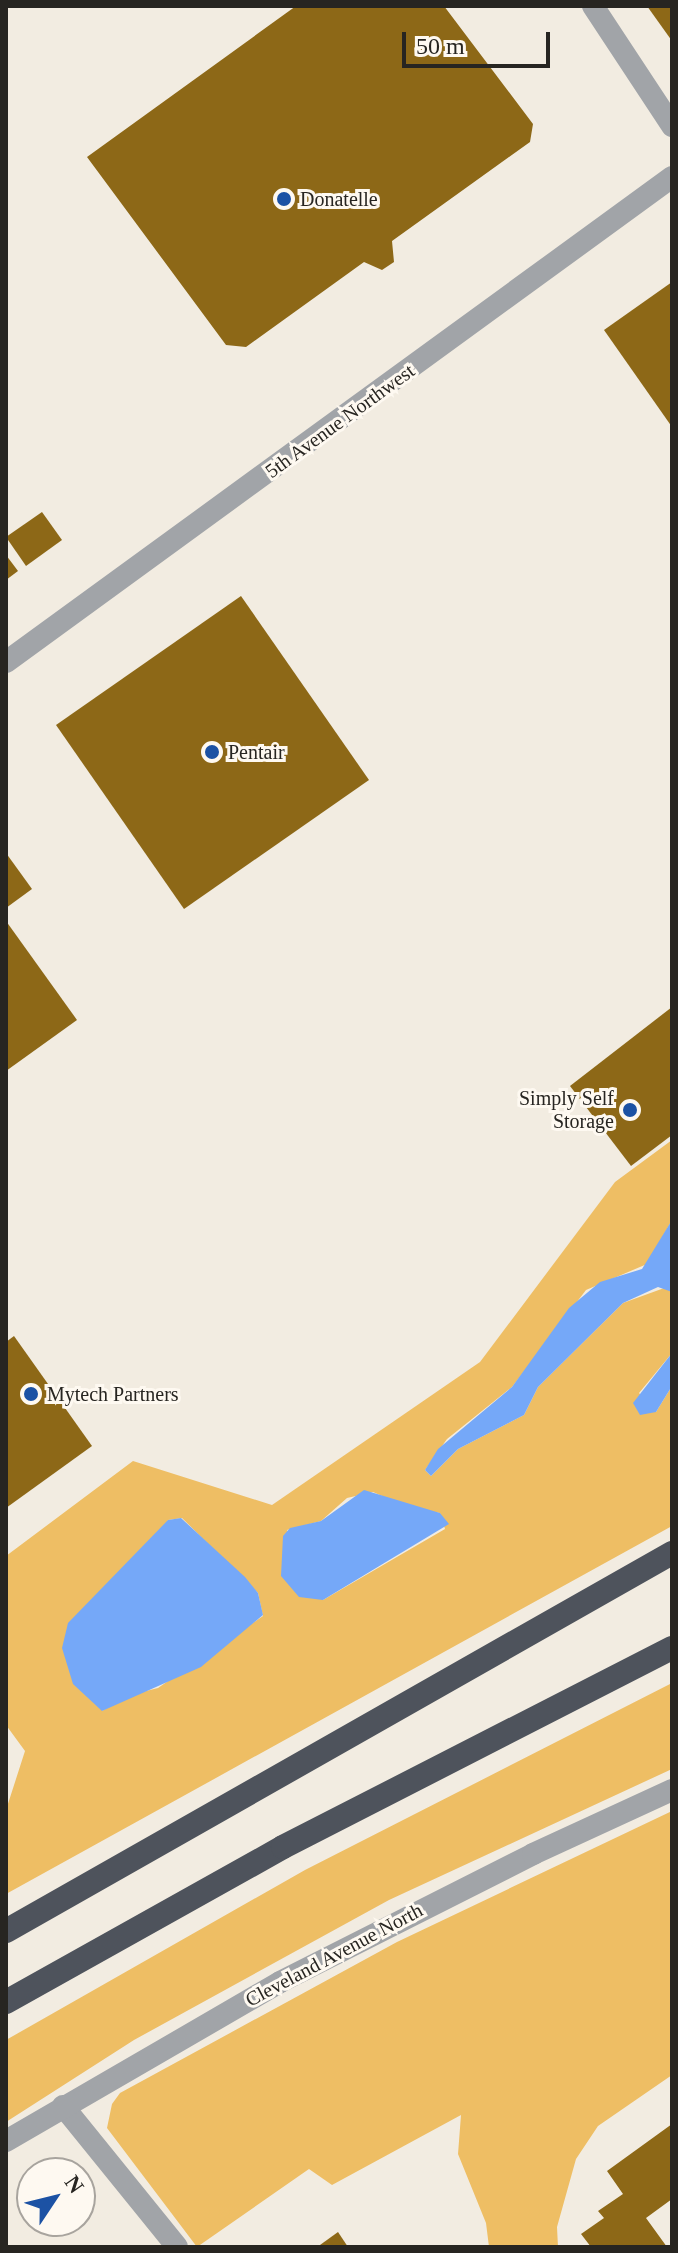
<!DOCTYPE html>
<style>
body{margin:0}
#map{position:relative;width:678px;height:2253px;overflow:hidden;background:#f2ece1;font-family:Georgia,serif}
div>[style]{position:absolute}
.green>*{inset:0;background:#eebe64}
.water>*{inset:0;background:#75a8f8}
.building>*{inset:0;background:#8d6817}
.minor>*{height:22px;margin:-11px;padding:0 11px;transform-origin:11px;border-radius:11px;background:#a1a4a8}
.highway>*{height:24px;margin:-12px;padding:0 12px;transform-origin:12px;border-radius:12px;background:#4e535c}
.dots>*{width:22px;height:22px;translate:-50% -50%;box-sizing:border-box;border:4px solid #fef9f1;border-radius:50%}
span{translate:-50% -50%;white-space:nowrap;text-align:center;line-height:1.15;-webkit-text-stroke:6px #fef9f1;paint-order:stroke}
.poi-label{font-size:20px;color:#272521}
.left{translate:0 -50%;text-align:left}
.right{translate:-100% -50%;text-align:right}
.street-label{font-size:20px;color:#272521}
.frame{position:absolute;inset:0;border:8px solid #272521;pointer-events:none}
.north{position:absolute;left:16px;top:2157px;width:80px;height:80px;box-sizing:border-box;background:#fef9f1;border:2px solid #a8a49e;border-radius:50%;rotate:55deg;font-size:22px;font-weight:700;line-height:32px;text-align:center;color:#272521}
.north::after{content:'';display:block;margin:auto;width:28px;height:36px;background:#1c52a4;clip-path:polygon(50% 0,100% 100%,50% 72%,0 100%)}
.scale{position:absolute;left:402px;top:32px;width:148px;height:36px;box-sizing:border-box;border:4px solid #272521;border-top:0;padding-left:10px;font-size:24px;line-height:28px;white-space:nowrap;color:#272521;-webkit-text-stroke:6px #fef9f1;paint-order:stroke}
</style>
<div id="map">
<div class="green">
<i style="clip-path:polygon(evenodd,672px 1140px,672px 1220px,647px 1264px,586px 1290px,512px 1387px,447px 1439px,425px 1470px,431px 1476px,458px 1449px,524px 1415px,538px 1387px,623px 1303px,667px 1287px,672px 1292px,672px 1353px,639px 1393px,656px 1412px,672px 1386px,672px 1526px,6px 1894px,6px 1810px,25px 1751px,6px 1725px,6px 1556px,133px 1461px,272px 1505px,480px 1362px,615px 1182px,672px 1140px,373px 1492px,410px 1508px,440px 1513px,445px 1529px,323px 1600px,287px 1530px,321px 1521px,347px 1498px,373px 1492px,672px 1140px,182px 1518px,258px 1593px,263px 1616px,158px 1688px,130px 1695px,102px 1711px,168px 1520px,182px 1518px)"></i>
<i style="clip-path:polygon(672px 1683px,672px 1769px,389px 1900px,134px 2040px,6px 2122px,6px 2040px,305px 1870px)"></i>
<i style="clip-path:polygon(672px 1811px,672px 2075px,598px 2126px,576px 2159px,557px 2227px,558px 2247px,489px 2247px,486px 2223px,458px 2154px,461px 2115px,332px 2185px,309px 2169px,197px 2247px,107px 2128px,112px 2104px,120px 2093px,397px 1942px)"></i>
</div>
<div class="water">
<i style="clip-path:polygon(672px 1220px,672px 1292px,658px 1287px,623px 1303px,538px 1387px,524px 1415px,458px 1449px,431px 1476px,425px 1470px,438px 1449px,512px 1387px,569px 1308px,600px 1282px,642px 1269px)"></i>
<i style="clip-path:polygon(672px 1353px,672px 1386px,656px 1412px,640px 1415px,633px 1403px)"></i>
<i style="clip-path:polygon(364px 1490px,440px 1513px,449px 1524px,323px 1600px,299px 1597px,281px 1576px,283px 1536px,290px 1528px,321px 1521px)"></i>
<i style="clip-path:polygon(181px 1518px,245px 1577px,258px 1593px,263px 1615px,201px 1667px,102px 1711px,73px 1684px,62px 1648px,68px 1623px,168px 1520px)"></i>
</div>
<div class="building">
<i style="clip-path:polygon(296px 6px,444px 6px,533px 124px,530px 142px,392px 241px,394px 262px,382px 270px,364px 262px,246px 347px,226px 345px,87px 157px)"></i>
<i style="clip-path:polygon(647px 6px,672px 6px,672px 41px)"></i>
<i style="clip-path:polygon(672px 282px,672px 427px,604px 330px)"></i>
<i style="clip-path:polygon(42px 512px,62px 540px,26px 566px,6px 537px)"></i>
<i style="clip-path:polygon(6px 555px,18px 571px,6px 580px)"></i>
<i style="clip-path:polygon(241px 596px,369px 780px,184px 909px,56px 725px)"></i>
<i style="clip-path:polygon(6px 853px,32px 889px,6px 908px)"></i>
<i style="clip-path:polygon(6px 921px,77px 1020px,6px 1071px)"></i>
<i style="clip-path:polygon(672px 1007px,672px 1135px,631px 1166px,570px 1086px)"></i>
<i style="clip-path:polygon(14px 1336px,92px 1446px,6px 1508px,6px 1342px)"></i>
<i style="clip-path:polygon(672px 2124px,672px 2199px,646px 2218px,667px 2247px,591px 2247px,581px 2234px,604px 2218px,598px 2211px,623px 2194px,607px 2171px)"></i>
<i style="clip-path:polygon(338px 2232px,348px 2247px,322px 2247px,320px 2245px)"></i>
</div>
<div class="minor">
<i style="left:593px;top:6px;width:144px;rotate:56.6deg"></i>
<i style="left:6px;top:662px;width:824px;rotate:-36.06deg"></i>
<i style="left:63px;top:2106px;width:181px;rotate:51deg"></i>
<i style="left:6px;top:2141px;width:317px;rotate:-30.1deg"></i>
<i style="left:280px;top:1982px;width:284px;rotate:-26.8deg"></i>
<i style="left:533px;top:1854px;width:153px;rotate:-24.7deg"></i>
</div>
<div class="highway">
<i style="left:6px;top:1931px;width:766px;rotate:-29.58deg"></i>
<i style="left:6px;top:2002px;width:317px;rotate:-29.2deg"></i>
<i style="left:283px;top:1847px;width:437px;rotate:-27.1deg"></i>
</div>
<div class="dots">
<i style="left:284px;top:199px;background:#1c52a4"></i>
<i style="left:212px;top:752px;background:#1c52a4"></i>
<i style="left:630px;top:1110px;background:#1c52a4"></i>
<i style="left:31px;top:1394px;background:#1c52a4"></i>
</div>
<div class="poi-label">
<span class="left" style="left:300px;top:199px">Donatelle</span>
<span class="left" style="left:228px;top:752px">Pentair</span>
<span class="right" style="left:614px;top:1110px">Simply Self<br>Storage</span>
<span class="left" style="left:47px;top:1394px">Mytech Partners</span>
</div>
<div class="street-label">
<span style="left:340px;top:421px;rotate:-36deg">5th Avenue Northwest</span>
<span style="left:334px;top:1955px;rotate:-28deg">Cleveland Avenue North</span>
</div>
<div class="frame"></div>
<div class="north">N</div>
<div class="scale">50 m</div>
</div>
